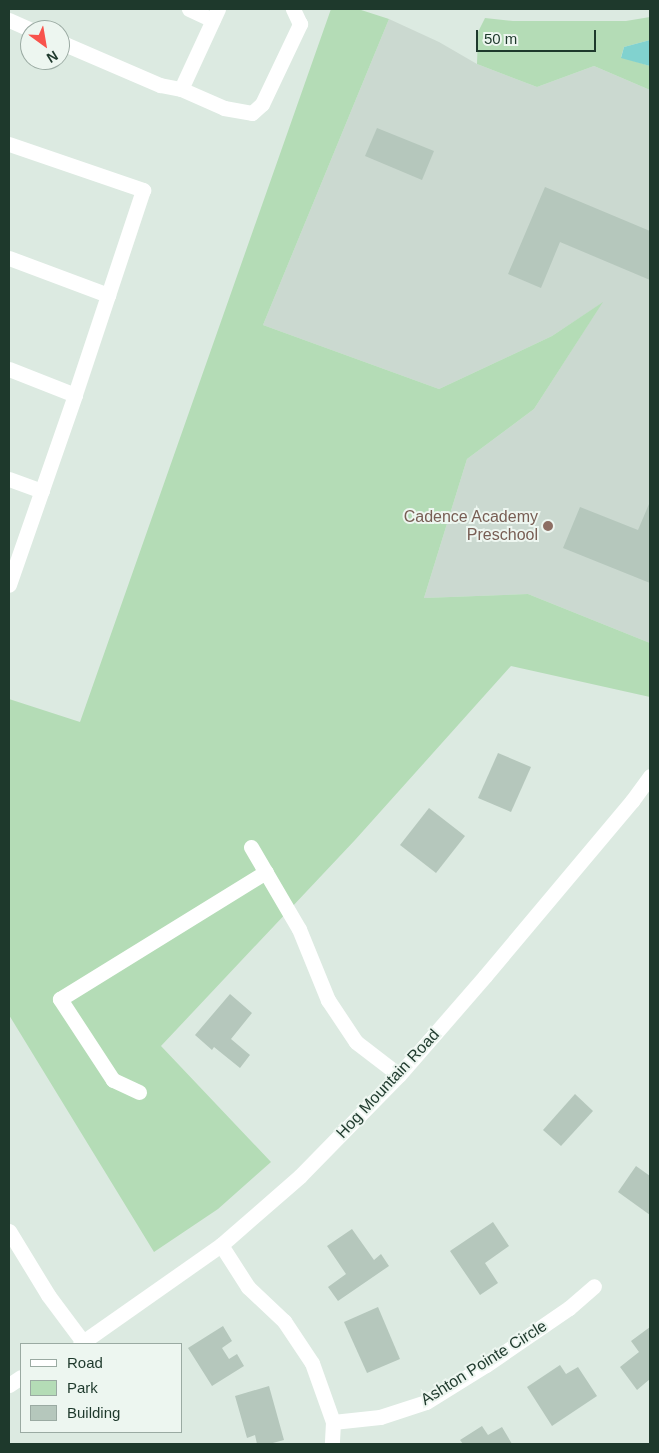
<!DOCTYPE html>
<style>
body{margin:0}
#map{position:relative;width:659px;height:1453px;overflow:hidden;background:#dceae1;font-family:Helvetica,sans-serif}
div>[style]{position:absolute}
.built>*{inset:0;background:#cbd9d0}
.green>*{inset:0;background:#b4dcb6}
.water>*{inset:0;background:#81d2cf}
.building>*{inset:0;background:#b5c7bc}
.minor>*{height:15px;margin:-7.5px;padding:0 7.5px;transform-origin:7.5px;border-radius:7.5px;background:#fff}
.dots>*{width:14px;height:14px;translate:-50% -50%;box-sizing:border-box;border:2px solid #edf6f0;border-radius:50%}
span{translate:-50% -50%;white-space:nowrap;text-align:center;line-height:1.15;-webkit-text-stroke:4px #edf6f0;paint-order:stroke}
.education-label{font-size:16px;color:#785e54}
.right{translate:-100% -50%;text-align:right}
.street-label{font-size:16px;color:#1e392c}
.frame{position:absolute;inset:0;border:10px solid #1e392c;pointer-events:none}
.legend{position:absolute;left:20px;top:1343px;width:162px;height:90px;box-sizing:border-box;background:#edf6f0;border:1px solid #9aaaa2;margin:0;padding:6px 9px;list-style:none;font-size:15px;color:#1e392c}
.legend li{display:flex;align-items:center;gap:10px;height:25px}
.legend b{width:25px;border:1px solid #9aaaa2}
.north{position:absolute;left:20px;top:20px;width:50px;height:50px;box-sizing:border-box;background:#edf6f0;border:1px solid #9aaaa2;border-radius:50%;rotate:148deg;font-size:14px;font-weight:700;line-height:20px;text-align:center;color:#1e392c}
.north::after{content:'';display:block;margin:auto;width:18px;height:22px;background:#f8534c;clip-path:polygon(50% 0,100% 100%,50% 72%,0 100%)}
.scale{position:absolute;left:476px;top:30px;width:120px;height:22px;box-sizing:border-box;border:2px solid #1e392c;border-top:0;padding-left:6px;font-size:15px;line-height:18px;white-space:nowrap;color:#1e392c;-webkit-text-stroke:4px #edf6f0;paint-order:stroke}
</style>
<div id="map">
<div class="built">
<i style="clip-path:polygon(389px 19px,439px 42px,477px 64px,537px 87px,594px 66px,650px 90px,650px 643px,528px 594px,424px 598px,467px 459px,534px 409px,602px 303px,552px 336px,439px 389px,263px 325px)"></i>
</div>
<div class="green">
<i style="clip-path:polygon(331px 9px,358px 9px,389px 19px,263px 325px,439px 389px,552px 336px,603px 302px,534px 409px,467px 459px,424px 598px,528px 594px,650px 643px,650px 697px,511px 666px,355px 840px,161px 1046px,271px 1162px,218px 1209px,154px 1252px,9px 1015px,9px 699px,80px 722px)"></i>
<i style="clip-path:polygon(650px 17px,650px 40px,624px 47px,621px 57px,650px 66px,650px 90px,594px 66px,537px 87px,477px 64px,478px 32px,485px 18px,513px 21px,626px 21px)"></i>
</div>
<div class="water">
<i style="clip-path:polygon(650px 40px,650px 66px,621px 58px,624px 47px)"></i>
</div>
<div class="building">
<i style="clip-path:polygon(377px 128px,434px 151px,422px 180px,365px 156px)"></i>
<i style="clip-path:polygon(545px 187px,650px 231px,650px 280px,560px 242px,541px 288px,508px 274px)"></i>
<i style="clip-path:polygon(649px 504px,650px 583px,563px 548px,580px 507px,638px 530px)"></i>
<i style="clip-path:polygon(498px 753px,531px 767px,511px 812px,478px 798px)"></i>
<i style="clip-path:polygon(429px 808px,465px 836px,436px 873px,400px 845px)"></i>
<i style="clip-path:polygon(230px 994px,252px 1013px,231px 1039px,250px 1055px,240px 1068px,214px 1047px,212px 1050px,195px 1035px)"></i>
<i style="clip-path:polygon(575px 1094px,593px 1111px,561px 1146px,543px 1130px)"></i>
<i style="clip-path:polygon(636px 1166px,650px 1176px,650px 1215px,618px 1192px)"></i>
<i style="clip-path:polygon(493px 1222px,509px 1246px,485px 1263px,498px 1283px,480px 1295px,450px 1251px)"></i>
<i style="clip-path:polygon(352px 1229px,374px 1260px,381px 1254px,389px 1266px,338px 1301px,328px 1287px,346px 1274px,327px 1246px)"></i>
<i style="clip-path:polygon(378px 1307px,400px 1359px,367px 1373px,344px 1322px)"></i>
<i style="clip-path:polygon(223px 1326px,232px 1341px,222px 1348px,229px 1359px,237px 1354px,244px 1366px,212px 1386px,188px 1348px)"></i>
<i style="clip-path:polygon(650px 1327px,650px 1379px,637px 1390px,620px 1367px,639px 1352px,631px 1341px)"></i>
<i style="clip-path:polygon(560px 1365px,566px 1374px,578px 1367px,597px 1396px,552px 1426px,527px 1387px)"></i>
<i style="clip-path:polygon(269px 1386px,284px 1440px,269px 1444px,257px 1444px,255px 1435px,247px 1438px,235px 1396px)"></i>
<i style="clip-path:polygon(482px 1426px,488px 1435px,502px 1427px,512px 1444px,463px 1444px,460px 1440px)"></i>
</div>
<div class="minor">
<i style="left:189px;top:9px;width:26px;rotate:25deg"></i>
<i style="left:9px;top:20px;width:24px;rotate:24deg"></i>
<i style="left:60px;top:42px;width:109px;rotate:23.3deg"></i>
<i style="left:160px;top:85px;width:21px;rotate:11deg"></i>
<i style="left:181px;top:89px;width:47px;rotate:23.8deg"></i>
<i style="left:224px;top:108px;width:28px;rotate:10deg"></i>
<i style="left:252px;top:113px;width:13px;rotate:-42deg"></i>
<i style="left:262px;top:104px;width:89px;rotate:-64.6deg"></i>
<i style="left:300px;top:24px;width:17px;rotate:-115deg"></i>
<i style="left:181px;top:89px;width:88px;rotate:-65.2deg"></i>
<i style="left:9px;top:144px;width:142px;rotate:18.9deg"></i>
<i style="left:143px;top:190px;width:216px;rotate:108.4deg"></i>
<i style="left:75px;top:395px;width:201px;rotate:109.2deg"></i>
<i style="left:9px;top:258px;width:106px;rotate:20.5deg"></i>
<i style="left:9px;top:369px;width:71px;rotate:21.5deg"></i>
<i style="left:9px;top:479px;width:35px;rotate:20deg"></i>
<i style="left:251px;top:847px;width:95px;rotate:59.7deg"></i>
<i style="left:299px;top:929px;width:77px;rotate:67.8deg"></i>
<i style="left:328px;top:1000px;width:50px;rotate:56.3deg"></i>
<i style="left:356px;top:1042px;width:54px;rotate:37.5deg"></i>
<i style="left:139px;top:1092px;width:29px;rotate:-155deg"></i>
<i style="left:113px;top:1080px;width:97px;rotate:-123.2deg"></i>
<i style="left:60px;top:999px;width:242px;rotate:-31.7deg"></i>
<i style="left:9px;top:1231px;width:75px;rotate:58.6deg"></i>
<i style="left:48px;top:1295px;width:59px;rotate:53.3deg"></i>
<i style="left:221px;top:1245px;width:50px;rotate:57.3deg"></i>
<i style="left:248px;top:1287px;width:50px;rotate:43.4deg"></i>
<i style="left:284px;top:1321px;width:50px;rotate:56.3deg"></i>
<i style="left:312px;top:1363px;width:63px;rotate:70.4deg"></i>
<i style="left:333px;top:1422px;width:22px;rotate:93deg"></i>
<i style="left:80px;top:1344px;width:172px;rotate:-35.1deg"></i>
<i style="left:221px;top:1245px;width:105px;rotate:-41.1deg"></i>
<i style="left:300px;top:1176px;width:141px;rotate:-45.6deg"></i>
<i style="left:399px;top:1075px;width:131px;rotate:-49deg"></i>
<i style="left:485px;top:976px;width:229px;rotate:-50deg"></i>
<i style="left:632px;top:801px;width:31px;rotate:-54deg"></i>
<i style="left:9px;top:1385px;width:14px;rotate:-34deg"></i>
<i style="left:333px;top:1422px;width:47px;rotate:-6.1deg"></i>
<i style="left:380px;top:1417px;width:48px;rotate:-18.1deg"></i>
<i style="left:426px;top:1402px;width:70px;rotate:-31.7deg"></i>
<i style="left:486px;top:1365px;width:101px;rotate:-34.5deg"></i>
<i style="left:569px;top:1308px;width:33px;rotate:-41deg"></i>
</div>
<div class="dots">
<i style="left:548px;top:526px;background:#8d6e63"></i>
</div>
<div class="education-label">
<span class="right" style="left:538px;top:526px">Cadence Academy<br>Preschool</span>
</div>
<div class="street-label">
<span style="left:388px;top:1084px;rotate:-47deg">Hog Mountain Road</span>
<span style="left:484px;top:1363px;rotate:-32deg">Ashton Pointe Circle</span>
</div>
<div class="frame"></div>
<ul class="legend">
<li><b style="height:6px;background:#fff"></b>Road</li>
<li><b style="height:14px;background:#b4dcb6"></b>Park</li>
<li><b style="height:14px;background:#b5c7bc"></b>Building</li>
</ul>
<div class="north">N</div>
<div class="scale">50 m</div>
</div>
